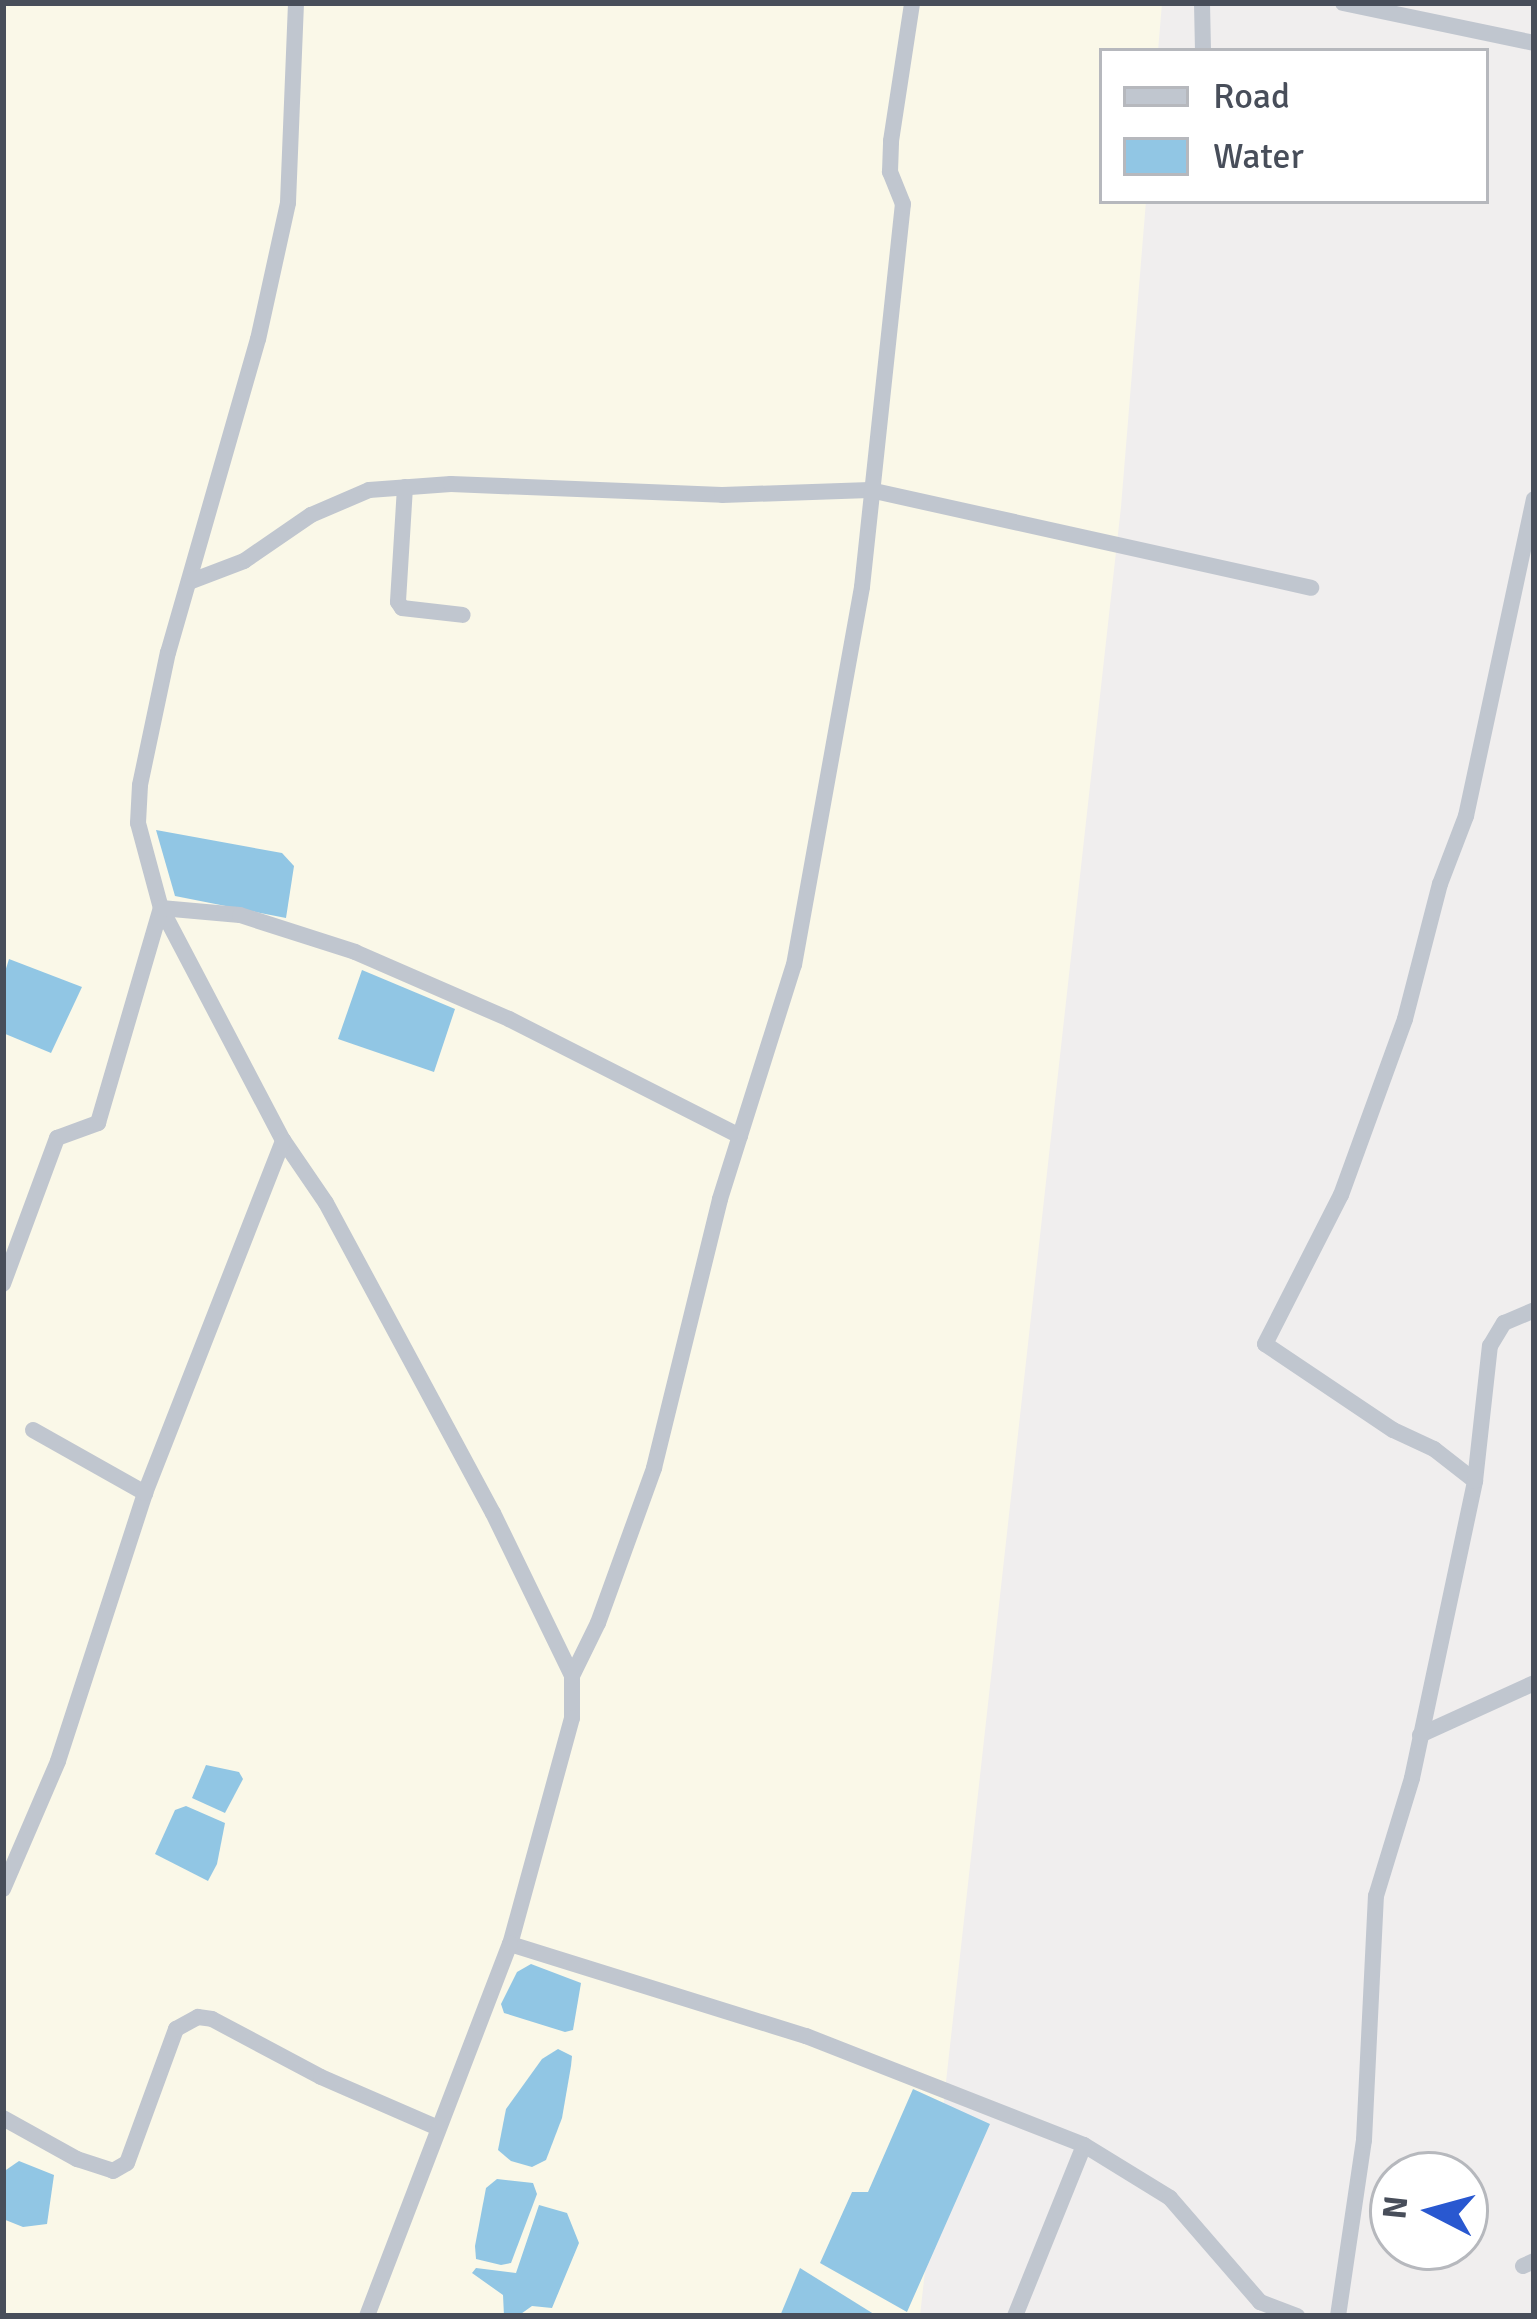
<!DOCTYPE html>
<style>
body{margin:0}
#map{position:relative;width:1537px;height:2319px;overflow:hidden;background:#f0eeee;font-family:Signika,sans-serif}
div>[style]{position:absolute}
.commercial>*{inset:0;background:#faf8e8}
.water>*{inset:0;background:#91c6e4}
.minor>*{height:16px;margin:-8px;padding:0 8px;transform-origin:8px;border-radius:8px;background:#c0c6cf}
span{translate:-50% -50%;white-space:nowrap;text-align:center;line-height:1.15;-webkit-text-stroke:12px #fff;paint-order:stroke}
.frame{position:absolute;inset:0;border:6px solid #484e5a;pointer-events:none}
.legend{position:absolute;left:1099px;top:48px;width:390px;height:156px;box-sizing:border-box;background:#fff;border:3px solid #b6b8bd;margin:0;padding:15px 21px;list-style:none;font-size:36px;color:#484e5a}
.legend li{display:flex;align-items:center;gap:24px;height:60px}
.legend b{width:60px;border:3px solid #b6b8bd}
.north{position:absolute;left:1369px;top:2151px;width:120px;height:120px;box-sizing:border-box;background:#fff;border:3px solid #b6b8bd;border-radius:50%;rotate:276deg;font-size:33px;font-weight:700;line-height:48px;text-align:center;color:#484e5a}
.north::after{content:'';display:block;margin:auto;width:42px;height:54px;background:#2958d0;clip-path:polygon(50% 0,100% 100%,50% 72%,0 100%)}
</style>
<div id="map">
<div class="commercial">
<i style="clip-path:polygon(3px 3px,1162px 3px,1158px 51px,1102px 51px,1102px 201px,1146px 201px,1121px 507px,920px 2316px,3px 2316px)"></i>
</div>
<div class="water">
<i style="clip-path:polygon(156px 830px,282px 853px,294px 866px,286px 918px,175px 896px)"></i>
<i style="clip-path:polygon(9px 959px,82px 987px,51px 1053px,3px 1033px,3px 978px)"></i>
<i style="clip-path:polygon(362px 970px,455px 1009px,434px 1072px,338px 1039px)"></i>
<i style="clip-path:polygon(206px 1765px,239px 1772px,243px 1779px,225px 1813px,192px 1798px)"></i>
<i style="clip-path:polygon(186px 1806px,225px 1823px,217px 1864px,208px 1881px,155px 1854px,175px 1810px)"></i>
<i style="clip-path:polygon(531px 1964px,581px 1983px,573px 2030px,565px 2032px,504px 2013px,501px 2004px,517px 1972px)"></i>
<i style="clip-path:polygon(558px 2049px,572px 2056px,571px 2066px,562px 2118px,546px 2160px,532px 2167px,511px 2161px,498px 2150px,506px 2109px,542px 2059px)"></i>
<i style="clip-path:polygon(913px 2089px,990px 2124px,907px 2312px,820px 2263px,852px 2192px,868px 2192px)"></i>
<i style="clip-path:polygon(19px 2161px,54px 2175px,47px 2224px,23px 2227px,3px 2219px,3px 2172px)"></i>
<i style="clip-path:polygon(497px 2179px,533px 2183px,537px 2194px,511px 2263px,501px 2265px,476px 2259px,475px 2246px,486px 2188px)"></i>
<i style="clip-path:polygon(539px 2205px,567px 2213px,579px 2243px,552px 2308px,532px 2306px,518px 2316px,504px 2316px,503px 2295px,472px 2273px,476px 2268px,516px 2273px)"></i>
<i style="clip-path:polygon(800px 2268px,877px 2316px,780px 2316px)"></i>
</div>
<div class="minor">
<i style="left:296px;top:3px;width:200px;rotate:92.3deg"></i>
<i style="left:288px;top:203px;width:139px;rotate:102.4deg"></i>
<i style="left:258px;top:339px;width:326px;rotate:106deg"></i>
<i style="left:168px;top:652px;width:136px;rotate:101.9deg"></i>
<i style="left:140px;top:785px;width:38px;rotate:93deg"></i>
<i style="left:138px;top:823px;width:88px;rotate:74.9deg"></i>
<i style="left:161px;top:908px;width:262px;rotate:62.3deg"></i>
<i style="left:283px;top:1140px;width:76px;rotate:55.7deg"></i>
<i style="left:326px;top:1203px;width:352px;rotate:61.7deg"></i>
<i style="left:493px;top:1513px;width:181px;rotate:64.1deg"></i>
<i style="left:572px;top:1676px;width:42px;rotate:90deg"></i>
<i style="left:572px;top:1718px;width:234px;rotate:105.3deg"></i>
<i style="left:510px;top:1944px;width:310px;rotate:17.3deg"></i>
<i style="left:806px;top:2036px;width:299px;rotate:21.4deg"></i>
<i style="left:1084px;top:2145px;width:101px;rotate:31.6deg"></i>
<i style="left:1170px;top:2198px;width:138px;rotate:49.1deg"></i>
<i style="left:1260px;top:2302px;width:40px;rotate:21deg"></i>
<i style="left:1202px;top:3px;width:48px;rotate:88.8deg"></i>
<i style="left:1343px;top:3px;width:195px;rotate:11.8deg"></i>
<i style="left:405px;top:487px;width:115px;rotate:93.5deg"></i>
<i style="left:398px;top:602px;width:7px;rotate:56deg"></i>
<i style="left:402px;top:608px;width:61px;rotate:6.5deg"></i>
<i style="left:189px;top:582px;width:59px;rotate:-20.9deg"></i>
<i style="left:244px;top:561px;width:81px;rotate:-34.5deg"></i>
<i style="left:311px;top:515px;width:63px;rotate:-23.3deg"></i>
<i style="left:369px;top:490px;width:82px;rotate:-4.2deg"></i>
<i style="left:451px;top:484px;width:271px;rotate:2.3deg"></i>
<i style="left:722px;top:495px;width:148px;rotate:-1.9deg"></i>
<i style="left:870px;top:490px;width:452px;rotate:12.5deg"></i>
<i style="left:3px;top:1284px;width:156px;rotate:-69.7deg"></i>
<i style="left:57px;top:1138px;width:44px;rotate:-20.1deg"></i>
<i style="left:98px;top:1123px;width:224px;rotate:-73.7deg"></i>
<i style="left:161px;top:908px;width:79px;rotate:5.1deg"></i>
<i style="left:240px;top:915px;width:121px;rotate:17.8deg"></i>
<i style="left:355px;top:952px;width:168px;rotate:23.5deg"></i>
<i style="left:509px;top:1019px;width:259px;rotate:26.9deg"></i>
<i style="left:33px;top:1430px;width:129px;rotate:29.4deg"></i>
<i style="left:1475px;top:1481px;width:52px;rotate:-142deg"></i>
<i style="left:1434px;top:1449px;width:45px;rotate:-155.1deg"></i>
<i style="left:1393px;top:1430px;width:154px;rotate:-146.1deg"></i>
<i style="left:1265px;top:1344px;width:167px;rotate:-63deg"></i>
<i style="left:1341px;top:1195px;width:187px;rotate:-70deg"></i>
<i style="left:1405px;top:1019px;width:139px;rotate:-75.5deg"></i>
<i style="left:1440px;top:884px;width:73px;rotate:-69.1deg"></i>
<i style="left:1466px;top:816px;width:324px;rotate:-77.9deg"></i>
<i style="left:572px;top:1676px;width:59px;rotate:-63.9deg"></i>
<i style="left:598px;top:1623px;width:165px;rotate:-70.1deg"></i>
<i style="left:654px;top:1468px;width:277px;rotate:-76.2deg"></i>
<i style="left:720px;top:1199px;width:245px;rotate:-72.5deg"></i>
<i style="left:794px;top:965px;width:384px;rotate:-79.8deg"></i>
<i style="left:862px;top:587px;width:385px;rotate:-83.9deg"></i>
<i style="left:903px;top:204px;width:35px;rotate:-112deg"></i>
<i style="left:890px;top:172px;width:31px;rotate:-88deg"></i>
<i style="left:891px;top:141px;width:140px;rotate:-81.3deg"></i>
<i style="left:1420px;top:1735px;width:125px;rotate:-24.5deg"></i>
<i style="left:3px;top:1889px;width:139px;rotate:-66.7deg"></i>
<i style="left:58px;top:1761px;width:282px;rotate:-72deg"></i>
<i style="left:145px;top:1493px;width:379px;rotate:-68.6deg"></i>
<i style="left:3px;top:2118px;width:85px;rotate:29deg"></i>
<i style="left:77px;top:2159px;width:38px;rotate:18deg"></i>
<i style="left:113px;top:2171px;width:16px;rotate:-30deg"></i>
<i style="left:127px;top:2163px;width:143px;rotate:-69.9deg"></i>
<i style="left:176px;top:2029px;width:25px;rotate:-29deg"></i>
<i style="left:198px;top:2017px;width:14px;rotate:8deg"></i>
<i style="left:212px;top:2019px;width:123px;rotate:28deg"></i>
<i style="left:321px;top:2077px;width:125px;rotate:23.5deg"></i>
<i style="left:1523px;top:2266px;width:12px;rotate:-24deg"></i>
<i style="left:367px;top:2316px;width:399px;rotate:-69deg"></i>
<i style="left:1015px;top:2316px;width:184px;rotate:-68deg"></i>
<i style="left:1338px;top:2316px;width:178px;rotate:-81.6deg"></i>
<i style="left:1364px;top:2140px;width:244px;rotate:-87.2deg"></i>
<i style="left:1376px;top:1896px;width:123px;rotate:-73deg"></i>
<i style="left:1412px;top:1778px;width:304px;rotate:-78deg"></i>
<i style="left:1475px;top:1481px;width:136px;rotate:-83.7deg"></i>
<i style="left:1490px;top:1346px;width:27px;rotate:-59deg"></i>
<i style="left:1504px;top:1323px;width:33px;rotate:-23deg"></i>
</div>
<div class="frame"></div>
<ul class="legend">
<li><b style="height:15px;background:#c0c6cf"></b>Road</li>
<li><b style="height:33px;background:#91c6e4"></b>Water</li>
</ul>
<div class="north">N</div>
</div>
